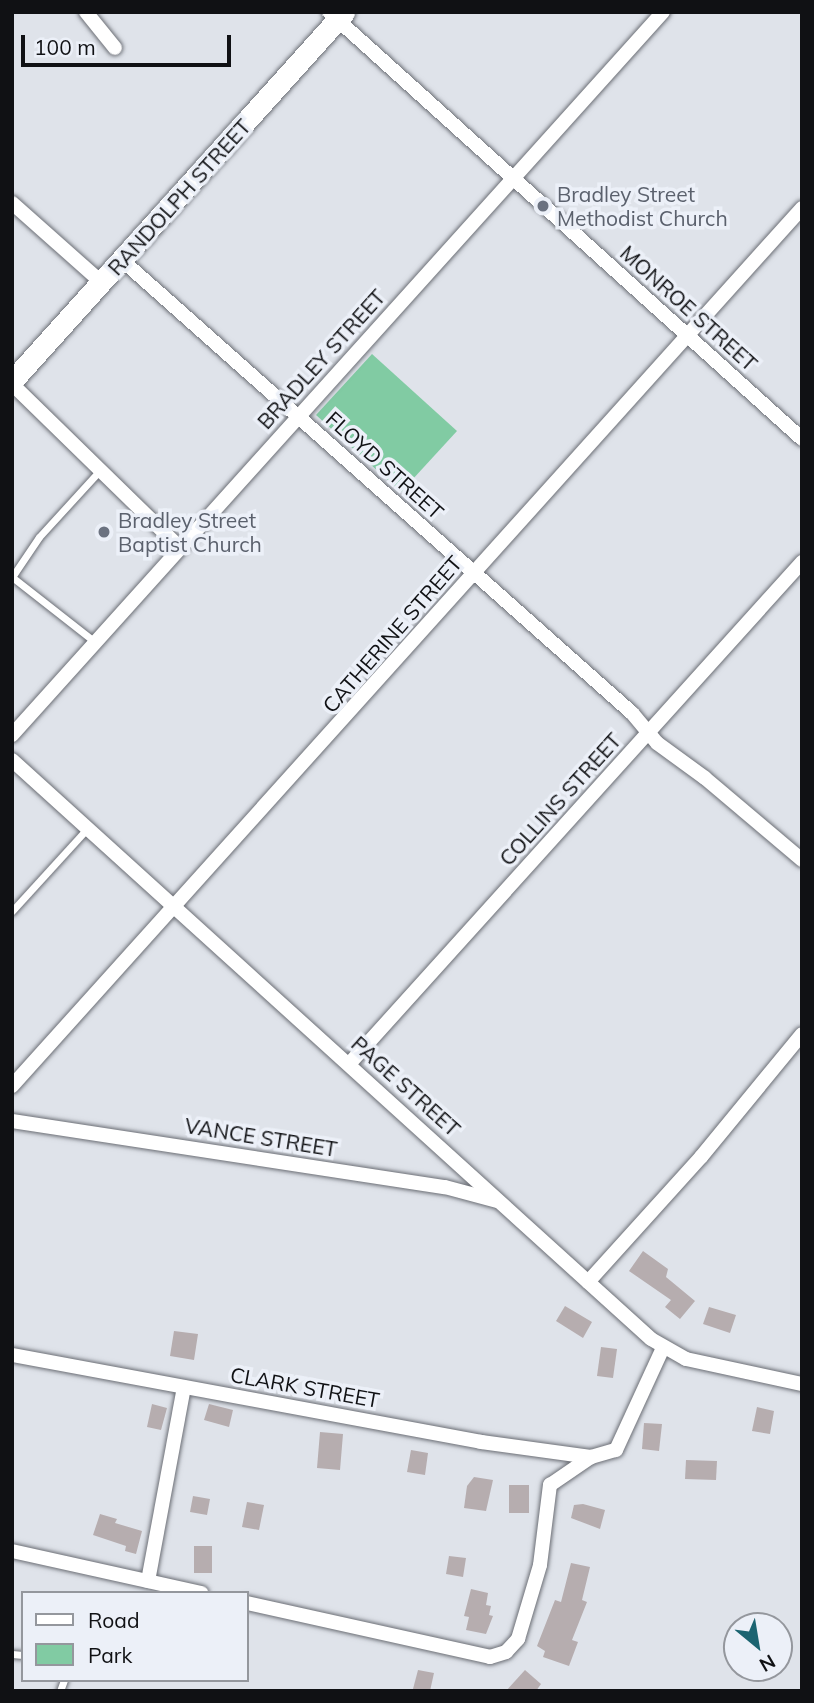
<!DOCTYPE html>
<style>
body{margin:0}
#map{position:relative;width:814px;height:1703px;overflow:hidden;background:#dfe3ea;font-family:Mulish,sans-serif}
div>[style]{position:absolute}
.green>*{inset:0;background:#81cba3}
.building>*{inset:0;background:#b6adaf}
.roads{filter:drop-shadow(0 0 2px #6b6e75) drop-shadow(0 0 2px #6b6e75)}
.lane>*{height:7px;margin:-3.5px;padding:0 3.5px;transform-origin:3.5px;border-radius:3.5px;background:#fff}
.street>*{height:14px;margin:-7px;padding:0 7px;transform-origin:7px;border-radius:7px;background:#fff}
.secondary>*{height:21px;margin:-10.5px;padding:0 10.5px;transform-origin:10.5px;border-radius:10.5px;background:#fff}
.dots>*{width:19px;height:19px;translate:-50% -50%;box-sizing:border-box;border:4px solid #ecf0f8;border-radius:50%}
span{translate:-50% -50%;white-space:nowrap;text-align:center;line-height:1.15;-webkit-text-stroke:7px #ecf0f8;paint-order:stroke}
.worship-label{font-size:21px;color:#5b616d}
.left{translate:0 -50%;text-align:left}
.street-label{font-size:21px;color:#101114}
.frame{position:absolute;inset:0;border:14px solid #101114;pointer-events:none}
.legend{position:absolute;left:21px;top:1591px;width:228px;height:91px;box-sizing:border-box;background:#ecf0f8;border:2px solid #94979d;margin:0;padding:9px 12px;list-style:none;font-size:21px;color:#101114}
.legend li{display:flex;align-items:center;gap:14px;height:35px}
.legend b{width:35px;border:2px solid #94979d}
.north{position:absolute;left:723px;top:1612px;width:70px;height:70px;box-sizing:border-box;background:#ecf0f8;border:2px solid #94979d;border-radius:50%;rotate:150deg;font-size:19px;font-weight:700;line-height:28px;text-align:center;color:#101114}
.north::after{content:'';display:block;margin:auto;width:24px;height:32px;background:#1b6471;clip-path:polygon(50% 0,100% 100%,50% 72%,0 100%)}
.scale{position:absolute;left:21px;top:35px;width:210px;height:32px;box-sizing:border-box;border:4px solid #101114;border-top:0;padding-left:9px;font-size:21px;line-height:24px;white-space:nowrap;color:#101114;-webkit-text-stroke:5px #ecf0f8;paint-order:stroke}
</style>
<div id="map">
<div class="green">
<i style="clip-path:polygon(372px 354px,457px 431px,401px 492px,316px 415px)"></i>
</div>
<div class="building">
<i style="clip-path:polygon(643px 1251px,668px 1269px,666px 1277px,695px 1301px,680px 1319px,665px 1307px,671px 1300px,629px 1271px)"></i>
<i style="clip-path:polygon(565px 1306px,592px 1322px,583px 1338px,556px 1321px)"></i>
<i style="clip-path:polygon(709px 1307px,736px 1315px,730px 1333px,703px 1324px)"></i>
<i style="clip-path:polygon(174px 1331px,198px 1334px,194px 1360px,170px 1356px)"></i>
<i style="clip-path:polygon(601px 1347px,617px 1349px,613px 1378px,597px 1376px)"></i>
<i style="clip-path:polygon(152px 1404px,167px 1408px,161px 1430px,147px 1427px)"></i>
<i style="clip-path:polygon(209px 1404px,233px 1410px,229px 1427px,204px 1420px)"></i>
<i style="clip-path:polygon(757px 1407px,774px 1411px,770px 1434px,752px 1431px)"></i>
<i style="clip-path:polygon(644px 1423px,662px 1424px,659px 1451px,642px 1449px)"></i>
<i style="clip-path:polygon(320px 1432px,343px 1434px,340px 1470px,317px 1468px)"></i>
<i style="clip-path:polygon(411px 1450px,428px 1453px,425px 1475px,407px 1472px)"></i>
<i style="clip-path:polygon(686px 1460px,717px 1461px,716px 1480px,685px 1479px)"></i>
<i style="clip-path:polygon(474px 1477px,493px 1480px,486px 1511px,464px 1508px,467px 1486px)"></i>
<i style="clip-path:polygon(509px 1485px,529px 1485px,529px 1513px,509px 1513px)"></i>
<i style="clip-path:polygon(193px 1496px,210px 1499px,207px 1515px,190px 1512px)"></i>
<i style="clip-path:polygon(247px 1502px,264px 1505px,259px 1530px,242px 1527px)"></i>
<i style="clip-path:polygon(583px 1504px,605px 1510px,600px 1529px,571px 1518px,574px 1505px)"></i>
<i style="clip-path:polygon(100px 1514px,117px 1519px,115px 1523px,142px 1531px,136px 1554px,125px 1551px,126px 1546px,93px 1535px)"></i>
<i style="clip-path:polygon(194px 1546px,212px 1546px,212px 1573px,194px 1573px)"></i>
<i style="clip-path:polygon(449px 1556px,466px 1558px,463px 1577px,446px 1574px)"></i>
<i style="clip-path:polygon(571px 1563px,590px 1567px,582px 1600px,587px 1602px,572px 1640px,578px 1642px,569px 1666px,543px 1657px,545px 1651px,537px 1646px,555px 1600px,561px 1602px)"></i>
<i style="clip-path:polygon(471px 1589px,488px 1593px,486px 1605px,491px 1606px,489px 1615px,493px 1616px,486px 1634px,466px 1630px,469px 1617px,464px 1616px)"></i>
<i style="clip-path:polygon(418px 1670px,434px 1673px,430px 1691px,413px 1689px)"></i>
<i style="clip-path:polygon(525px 1670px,541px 1684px,536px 1691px,506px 1691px)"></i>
</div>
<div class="roads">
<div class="lane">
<i style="left:95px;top:642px;width:105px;rotate:-141.9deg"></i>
<i style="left:12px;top:577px;width:48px;rotate:-56deg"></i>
<i style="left:39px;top:537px;width:93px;rotate:-47.6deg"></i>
<i style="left:12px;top:911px;width:111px;rotate:-47.6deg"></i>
<i style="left:12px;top:1654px;width:11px;rotate:5deg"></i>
<i style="left:60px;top:1691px;width:12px;rotate:-70deg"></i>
</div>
<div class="street">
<i style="left:86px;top:12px;width:46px;rotate:51.1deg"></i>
<i style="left:329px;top:12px;width:637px;rotate:42.07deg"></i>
<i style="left:12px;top:203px;width:120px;rotate:41.6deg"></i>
<i style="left:123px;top:261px;width:681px;rotate:41.61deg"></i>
<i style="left:632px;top:713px;width:39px;rotate:50deg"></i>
<i style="left:657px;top:743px;width:59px;rotate:36.1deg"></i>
<i style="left:705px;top:778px;width:127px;rotate:40.2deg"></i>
<i style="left:12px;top:384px;width:235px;rotate:44.3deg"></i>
<i style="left:12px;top:735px;width:973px;rotate:-48deg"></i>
<i style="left:12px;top:760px;width:862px;rotate:42.18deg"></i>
<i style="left:651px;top:1339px;width:40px;rotate:29.7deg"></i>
<i style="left:686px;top:1359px;width:119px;rotate:12.2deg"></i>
<i style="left:350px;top:1063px;width:675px;rotate:-47.94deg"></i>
<i style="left:12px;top:1086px;width:1181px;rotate:-48.02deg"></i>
<i style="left:12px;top:1121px;width:438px;rotate:8.7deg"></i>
<i style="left:445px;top:1187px;width:54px;rotate:15.1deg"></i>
<i style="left:588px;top:1282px;width:169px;rotate:-47.9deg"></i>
<i style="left:701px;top:1157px;width:159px;rotate:-50.6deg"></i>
<i style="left:12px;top:1355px;width:477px;rotate:10.5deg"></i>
<i style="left:481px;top:1442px;width:111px;rotate:7.8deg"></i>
<i style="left:12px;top:1551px;width:194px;rotate:12.5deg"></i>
<i style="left:148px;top:1581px;width:197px;rotate:-79.5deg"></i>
<i style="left:247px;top:1603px;width:249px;rotate:12.5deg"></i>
<i style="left:490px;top:1657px;width:17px;rotate:-17deg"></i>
<i style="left:506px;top:1652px;width:18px;rotate:-47deg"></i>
<i style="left:518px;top:1639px;width:77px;rotate:-73.4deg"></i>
<i style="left:540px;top:1565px;width:81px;rotate:-82.9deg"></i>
<i style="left:550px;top:1485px;width:50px;rotate:-34.3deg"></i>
<i style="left:591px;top:1457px;width:26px;rotate:-16deg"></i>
<i style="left:616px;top:1450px;width:112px;rotate:-65.3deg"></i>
</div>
<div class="secondary">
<i style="left:12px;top:381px;width:496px;rotate:-48deg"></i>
</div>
</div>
<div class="dots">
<i style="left:543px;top:206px;background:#6b7280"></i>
<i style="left:104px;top:532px;background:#6b7280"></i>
</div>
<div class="worship-label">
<span class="left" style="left:557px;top:206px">Bradley Street<br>Methodist Church</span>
<span class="left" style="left:118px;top:532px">Bradley Street<br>Baptist Church</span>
</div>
<div class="street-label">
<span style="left:179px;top:197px;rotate:-48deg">RANDOLPH STREET</span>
<span style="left:689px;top:308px;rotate:42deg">MONROE STREET</span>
<span style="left:321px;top:359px;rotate:-48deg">BRADLEY STREET</span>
<span style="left:385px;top:465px;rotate:42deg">FLOYD STREET</span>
<span style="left:392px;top:634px;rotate:-49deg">CATHERINE STREET</span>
<span style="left:560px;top:799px;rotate:-48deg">COLLINS STREET</span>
<span style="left:406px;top:1086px;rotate:42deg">PAGE STREET</span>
<span style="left:261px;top:1137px;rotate:9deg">VANCE STREET</span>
<span style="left:305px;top:1387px;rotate:10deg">CLARK STREET</span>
</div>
<div class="frame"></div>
<ul class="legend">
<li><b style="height:9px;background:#fff"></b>Road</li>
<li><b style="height:19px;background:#81cba3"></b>Park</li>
</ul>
<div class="north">N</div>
<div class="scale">100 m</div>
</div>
